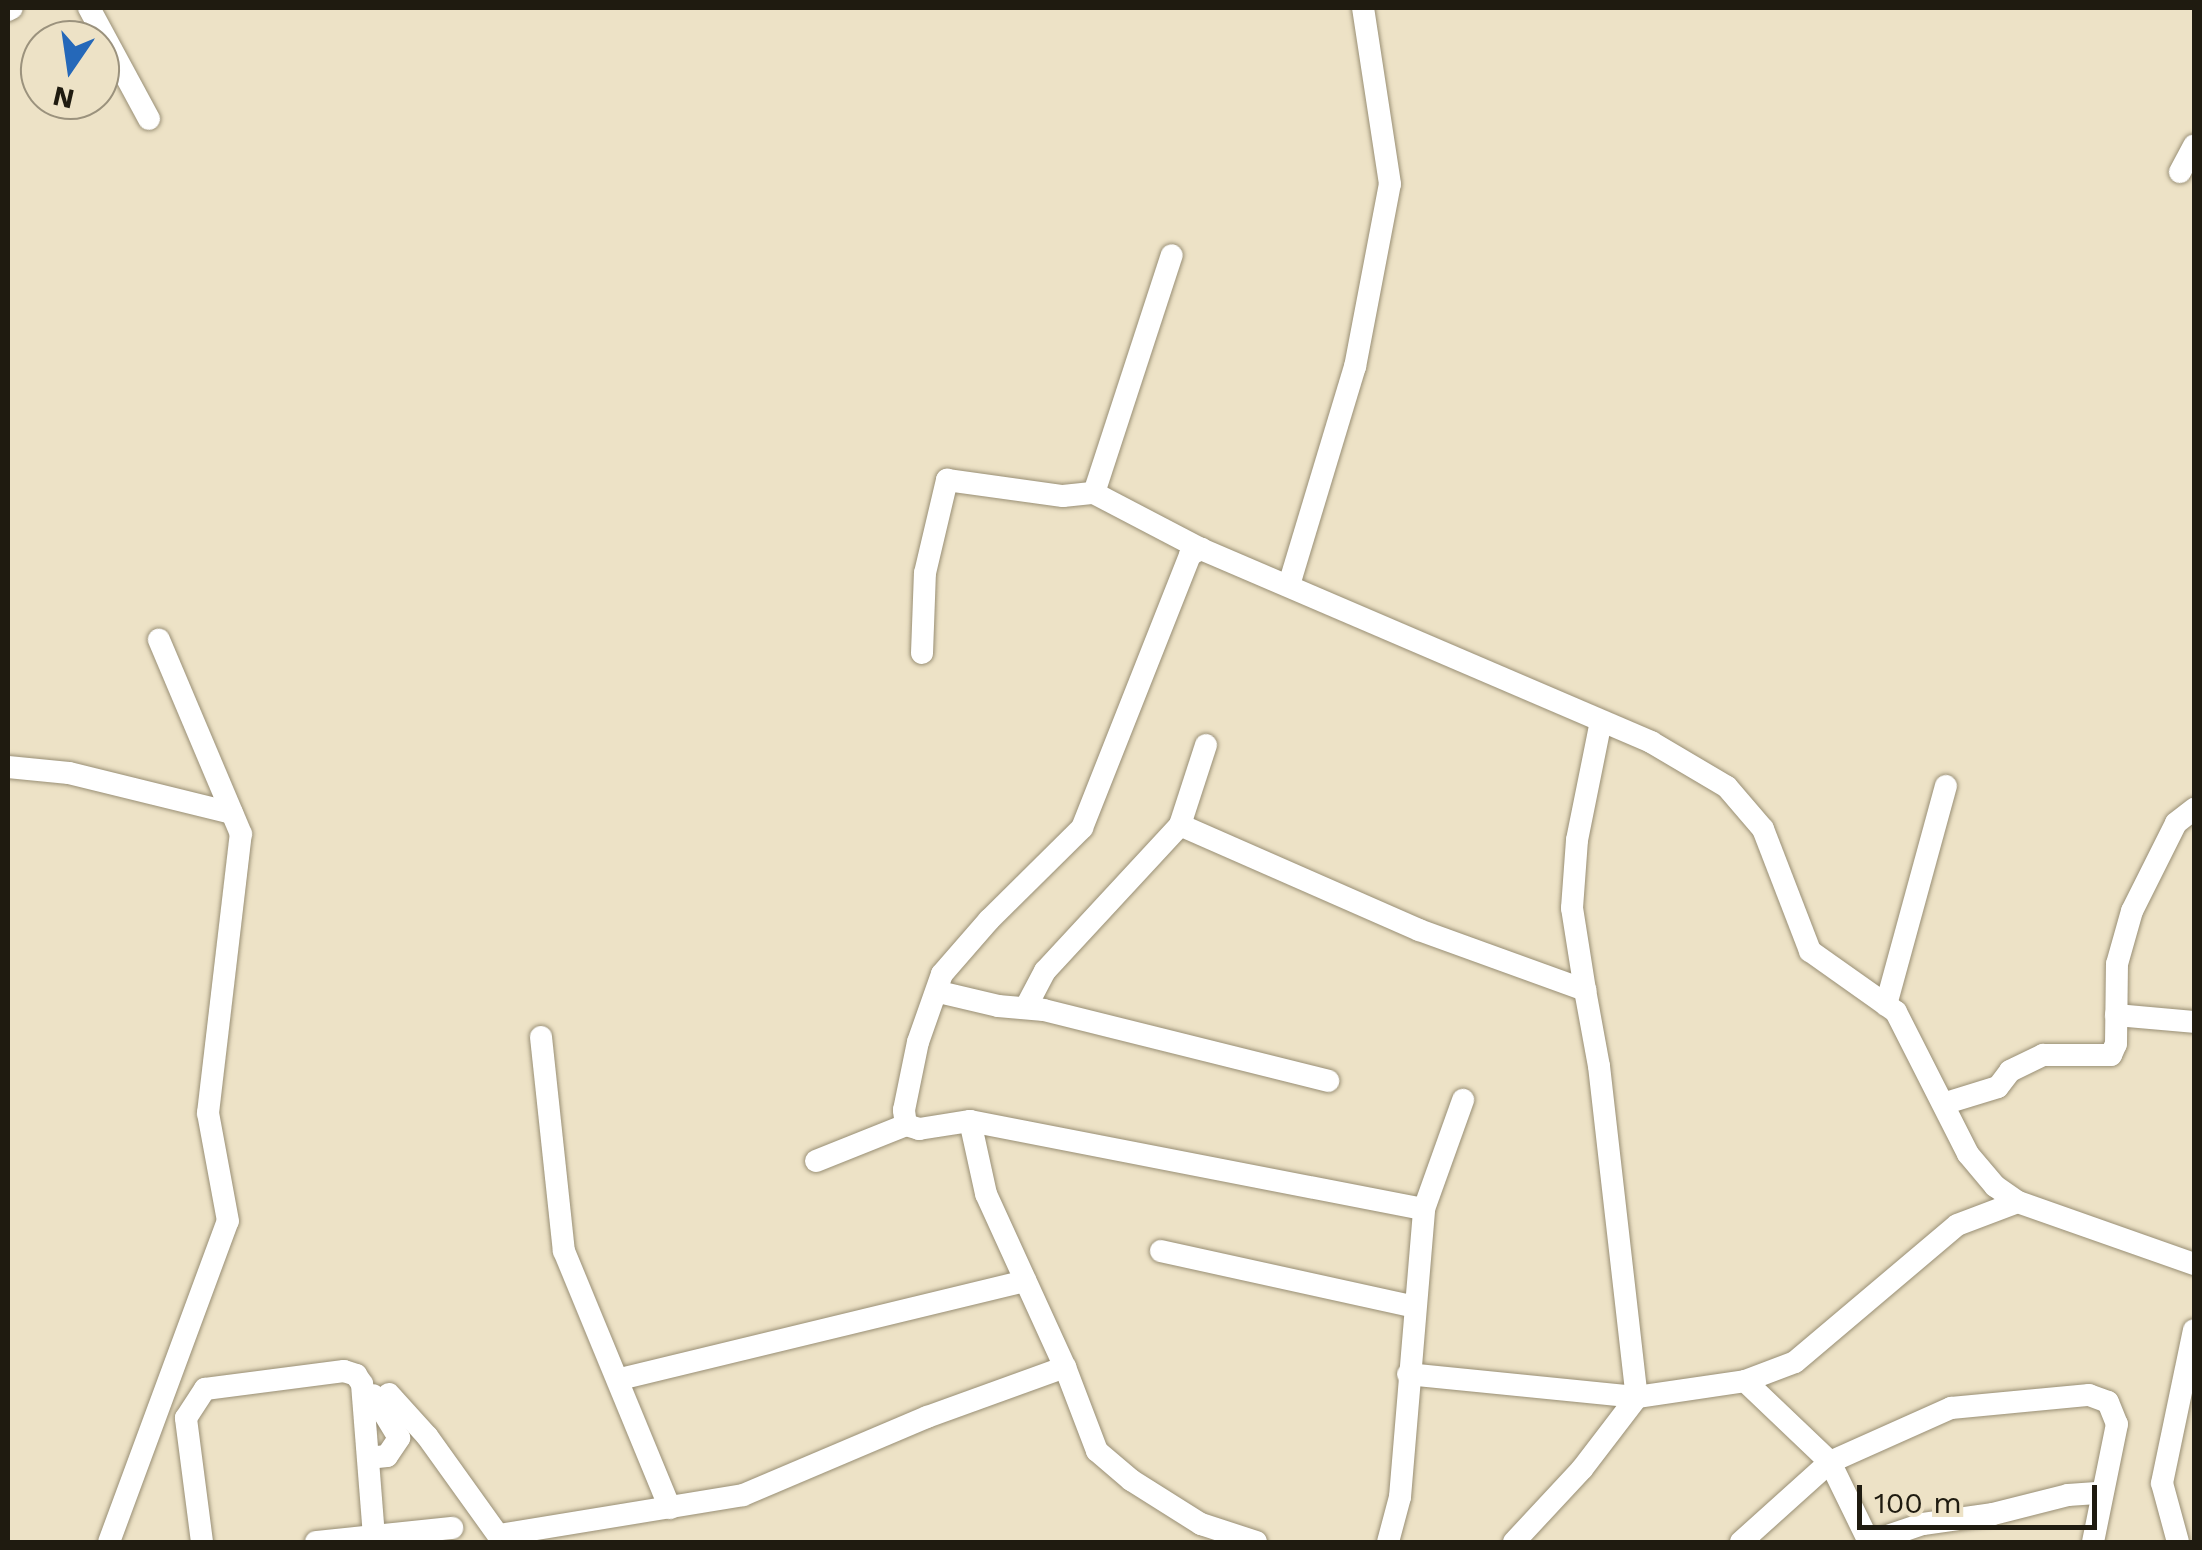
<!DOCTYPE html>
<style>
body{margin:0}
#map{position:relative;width:2202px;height:1550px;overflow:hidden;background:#ede2c6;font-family:"Work Sans",sans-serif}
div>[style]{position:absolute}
.roads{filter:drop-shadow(0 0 2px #998f75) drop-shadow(0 0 2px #998f75)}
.minor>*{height:22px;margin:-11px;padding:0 11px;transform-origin:11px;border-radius:11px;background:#fff}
span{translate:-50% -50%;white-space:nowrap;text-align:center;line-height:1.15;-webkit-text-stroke:10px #ede2c6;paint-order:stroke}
.frame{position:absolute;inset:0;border:10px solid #1f1b10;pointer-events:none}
.north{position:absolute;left:20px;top:20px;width:100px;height:100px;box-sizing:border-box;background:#ede2c6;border:2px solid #9b927d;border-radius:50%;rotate:193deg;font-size:28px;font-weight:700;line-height:40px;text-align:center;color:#1f1b10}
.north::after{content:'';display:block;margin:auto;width:35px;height:45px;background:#2568b9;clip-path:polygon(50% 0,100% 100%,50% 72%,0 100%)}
.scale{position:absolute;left:1857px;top:1485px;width:240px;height:45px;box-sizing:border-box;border:5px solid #1f1b10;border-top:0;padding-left:12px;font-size:30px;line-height:35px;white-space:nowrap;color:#1f1b10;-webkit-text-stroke:8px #ede2c6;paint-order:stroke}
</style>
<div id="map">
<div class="roads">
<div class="minor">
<i style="left:89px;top:8px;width:126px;rotate:61.6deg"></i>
<i style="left:8px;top:10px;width:4px;rotate:-27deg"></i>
<i style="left:2180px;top:172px;width:30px;rotate:-62deg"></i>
<i style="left:1094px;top:493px;width:121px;rotate:27.6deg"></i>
<i style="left:1289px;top:585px;width:228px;rotate:-73.2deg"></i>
<i style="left:1355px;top:367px;width:186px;rotate:-79.2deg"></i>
<i style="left:1390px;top:184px;width:178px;rotate:-98.7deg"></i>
<i style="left:922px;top:653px;width:80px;rotate:-87.9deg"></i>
<i style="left:925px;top:573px;width:96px;rotate:-76.7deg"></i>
<i style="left:947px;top:480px;width:117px;rotate:7.9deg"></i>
<i style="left:1063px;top:496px;width:31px;rotate:-6deg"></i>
<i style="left:1094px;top:493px;width:250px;rotate:-71.9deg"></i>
<i style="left:8px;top:767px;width:61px;rotate:5.6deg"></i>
<i style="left:69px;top:773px;width:168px;rotate:13.8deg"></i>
<i style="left:1180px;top:825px;width:261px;rotate:23.7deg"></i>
<i style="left:1419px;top:930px;width:177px;rotate:19.9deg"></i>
<i style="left:1585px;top:990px;width:77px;rotate:79.6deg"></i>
<i style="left:1599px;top:1066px;width:333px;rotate:83.5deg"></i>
<i style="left:1637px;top:1397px;width:230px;rotate:-174.3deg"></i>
<i style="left:1585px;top:990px;width:83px;rotate:-99deg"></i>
<i style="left:1572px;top:908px;width:68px;rotate:-85.8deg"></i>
<i style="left:1577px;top:840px;width:121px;rotate:-78.6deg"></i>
<i style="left:939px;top:992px;width:61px;rotate:13.3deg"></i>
<i style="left:998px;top:1006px;width:46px;rotate:5deg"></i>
<i style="left:1044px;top:1010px;width:293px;rotate:14deg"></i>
<i style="left:1886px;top:1005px;width:227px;rotate:-74.7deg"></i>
<i style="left:1026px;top:1007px;width:41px;rotate:-62.2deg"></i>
<i style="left:1045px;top:971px;width:199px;rotate:-47.2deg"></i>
<i style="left:1180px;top:825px;width:84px;rotate:-72deg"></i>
<i style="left:2116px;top:1015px;width:78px;rotate:5.1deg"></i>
<i style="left:541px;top:1037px;width:215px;rotate:83.9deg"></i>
<i style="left:564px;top:1251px;width:278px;rotate:67.6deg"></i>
<i style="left:1946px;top:1103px;width:54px;rotate:-17.1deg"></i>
<i style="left:1998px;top:1087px;width:20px;rotate:-53deg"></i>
<i style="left:2010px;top:1071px;width:37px;rotate:-26deg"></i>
<i style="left:2043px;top:1055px;width:68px"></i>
<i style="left:2111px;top:1055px;width:12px;rotate:-66deg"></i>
<i style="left:2116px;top:1044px;width:80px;rotate:-89.3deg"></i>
<i style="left:2117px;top:964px;width:55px;rotate:-74.2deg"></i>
<i style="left:2132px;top:911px;width:98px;rotate:-63.4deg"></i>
<i style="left:2176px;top:823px;width:23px;rotate:-38deg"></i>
<i style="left:970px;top:1121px;width:75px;rotate:77.6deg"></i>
<i style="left:986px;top:1194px;width:190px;rotate:65.5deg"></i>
<i style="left:1065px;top:1367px;width:90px;rotate:69.1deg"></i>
<i style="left:1097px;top:1451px;width:45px;rotate:40.5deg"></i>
<i style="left:1131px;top:1480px;width:83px;rotate:32.2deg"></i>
<i style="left:1201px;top:1524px;width:58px;rotate:18.1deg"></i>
<i style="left:906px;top:1125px;width:15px;rotate:-98deg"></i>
<i style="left:904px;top:1110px;width:69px;rotate:-78.4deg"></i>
<i style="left:918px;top:1042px;width:72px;rotate:-70.6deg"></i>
<i style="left:942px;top:974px;width:72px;rotate:-49deg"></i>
<i style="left:989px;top:920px;width:131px;rotate:-44.7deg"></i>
<i style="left:1082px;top:828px;width:294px;rotate:-68.4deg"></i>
<i style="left:1190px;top:555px;width:13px;rotate:-29deg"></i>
<i style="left:1201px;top:549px;width:490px;rotate:23.2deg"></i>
<i style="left:1651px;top:742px;width:88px;rotate:30.6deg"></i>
<i style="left:1727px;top:787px;width:55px;rotate:49.4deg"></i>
<i style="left:1763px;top:829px;width:131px;rotate:68.9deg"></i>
<i style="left:1810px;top:951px;width:105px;rotate:35.3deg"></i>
<i style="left:1896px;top:1012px;width:159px;rotate:63.1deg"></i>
<i style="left:1968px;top:1154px;width:42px;rotate:49.8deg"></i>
<i style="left:1995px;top:1186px;width:28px;rotate:35deg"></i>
<i style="left:816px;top:1161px;width:97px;rotate:-21.8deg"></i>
<i style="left:906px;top:1125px;width:14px;rotate:17deg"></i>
<i style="left:919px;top:1129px;width:52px;rotate:-8.9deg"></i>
<i style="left:970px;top:1121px;width:462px;rotate:11deg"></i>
<i style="left:1161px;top:1251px;width:260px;rotate:12.4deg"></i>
<i style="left:620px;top:1379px;width:417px;rotate:-13.6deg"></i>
<i style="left:1745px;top:1381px;width:117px;rotate:43.6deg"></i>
<i style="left:1830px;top:1462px;width:89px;rotate:64deg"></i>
<i style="left:389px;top:1394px;width:57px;rotate:47.9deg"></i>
<i style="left:427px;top:1436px;width:130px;rotate:54.4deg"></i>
<i style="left:368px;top:1458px;width:19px;rotate:-6deg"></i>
<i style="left:387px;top:1456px;width:22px;rotate:-56deg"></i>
<i style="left:399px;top:1438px;width:50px;rotate:-121.2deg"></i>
<i style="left:499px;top:1535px;width:247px;rotate:-9.3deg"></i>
<i style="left:743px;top:1495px;width:200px;rotate:-23deg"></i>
<i style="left:927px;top:1417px;width:147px;rotate:-19.9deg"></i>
<i style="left:109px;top:1542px;width:342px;rotate:-69.7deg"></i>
<i style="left:228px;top:1221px;width:110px;rotate:-100.5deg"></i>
<i style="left:208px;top:1113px;width:281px;rotate:-83.3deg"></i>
<i style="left:241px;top:834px;width:211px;rotate:-112.9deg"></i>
<i style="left:202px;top:1542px;width:125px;rotate:-97.4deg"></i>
<i style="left:186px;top:1418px;width:35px;rotate:-57deg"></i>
<i style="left:205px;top:1389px;width:140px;rotate:-7.4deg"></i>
<i style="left:344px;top:1371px;width:13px;rotate:18deg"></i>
<i style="left:356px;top:1375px;width:11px;rotate:56deg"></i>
<i style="left:362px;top:1384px;width:152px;rotate:85.5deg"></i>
<i style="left:316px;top:1542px;width:137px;rotate:-5.9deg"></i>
<i style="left:1388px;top:1542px;width:47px;rotate:-75.1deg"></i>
<i style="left:1400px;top:1497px;width:289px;rotate:-85.2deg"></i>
<i style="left:1424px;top:1209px;width:116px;rotate:-70.3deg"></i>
<i style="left:1514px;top:1542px;width:100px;rotate:-47deg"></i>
<i style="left:1582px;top:1469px;width:91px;rotate:-52.6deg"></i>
<i style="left:1637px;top:1397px;width:109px;rotate:-8.4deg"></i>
<i style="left:1745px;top:1381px;width:53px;rotate:-20.8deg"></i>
<i style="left:1795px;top:1362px;width:212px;rotate:-40.2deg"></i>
<i style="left:1957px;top:1225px;width:65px;rotate:-20.7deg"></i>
<i style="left:2018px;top:1202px;width:187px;rotate:19.4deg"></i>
<i style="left:1741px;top:1542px;width:120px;rotate:-42deg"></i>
<i style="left:1830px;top:1462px;width:133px;rotate:-24.1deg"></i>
<i style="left:1951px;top:1408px;width:139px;rotate:-5.4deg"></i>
<i style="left:2089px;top:1395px;width:20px;rotate:20deg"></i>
<i style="left:2108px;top:1402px;width:24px;rotate:68deg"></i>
<i style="left:2117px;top:1424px;width:120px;rotate:101.5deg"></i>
<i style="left:1870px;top:1542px;width:56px;rotate:-18.8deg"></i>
<i style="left:1923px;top:1524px;width:71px;rotate:-8.1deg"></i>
<i style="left:1993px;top:1514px;width:77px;rotate:-14.2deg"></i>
<i style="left:2068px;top:1495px;width:32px;rotate:-4deg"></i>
<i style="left:2178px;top:1542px;width:61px;rotate:-105.2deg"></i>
<i style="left:2162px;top:1483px;width:156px;rotate:-78.2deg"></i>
</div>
</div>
<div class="frame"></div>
<div class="north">N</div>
<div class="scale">100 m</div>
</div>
